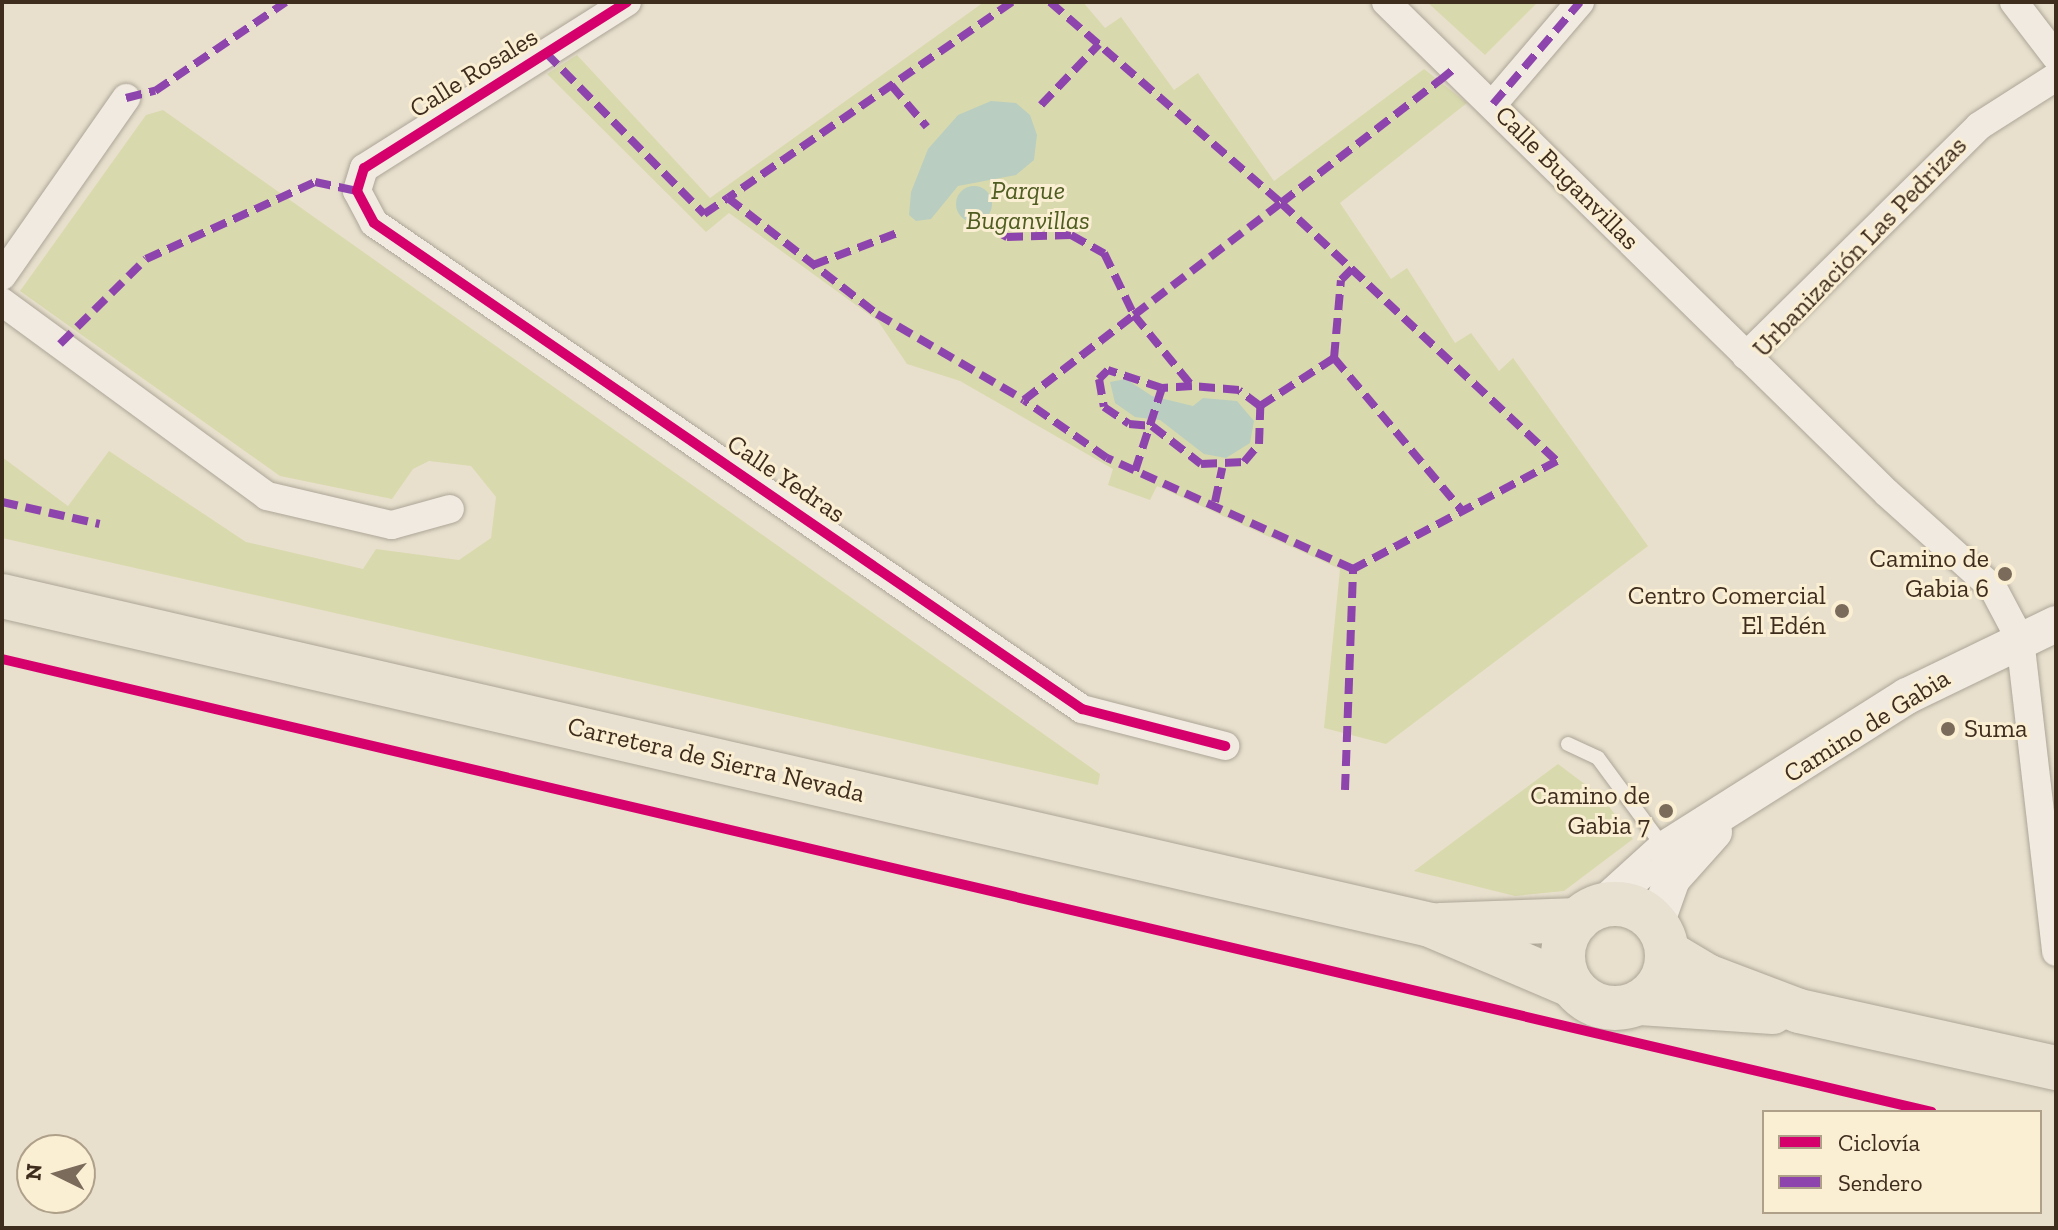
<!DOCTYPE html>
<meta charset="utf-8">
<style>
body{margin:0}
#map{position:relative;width:2058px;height:1230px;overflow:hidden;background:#e8e0cd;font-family:"Zilla Slab",serif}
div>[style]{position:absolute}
.green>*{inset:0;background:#d9d9ae}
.water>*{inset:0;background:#b9cec0}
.round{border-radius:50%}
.roads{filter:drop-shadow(0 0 2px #ada597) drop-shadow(0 0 2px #ada597)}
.service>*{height:14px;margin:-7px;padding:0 7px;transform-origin:7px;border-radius:7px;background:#f0eae0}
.minor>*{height:28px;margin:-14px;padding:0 14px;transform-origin:14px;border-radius:14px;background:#f0eae0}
.tertiary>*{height:36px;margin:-18px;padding:0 18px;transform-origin:18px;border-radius:18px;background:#f0eae0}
.primary>*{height:44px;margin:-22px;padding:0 22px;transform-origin:22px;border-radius:22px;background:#e8e0d0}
.primary>.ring{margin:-22px;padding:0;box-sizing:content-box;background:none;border:44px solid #e8e0d0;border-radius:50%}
.quiet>*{height:8px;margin-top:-4px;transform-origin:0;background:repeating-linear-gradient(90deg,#8e44ad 0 16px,transparent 0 24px)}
.cycleway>*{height:10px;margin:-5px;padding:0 5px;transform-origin:5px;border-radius:5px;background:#d6006c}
.dots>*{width:22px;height:22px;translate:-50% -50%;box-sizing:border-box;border:4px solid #faeed3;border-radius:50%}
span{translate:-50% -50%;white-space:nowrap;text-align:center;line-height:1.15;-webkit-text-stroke:6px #faeed3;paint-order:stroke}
.street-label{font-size:26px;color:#3e2c1d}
.park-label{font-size:26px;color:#4f5d21;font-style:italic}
.poi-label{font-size:26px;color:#3e2c1d}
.right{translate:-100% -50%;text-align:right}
.left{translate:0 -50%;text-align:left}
.frame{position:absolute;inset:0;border:4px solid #3e2c1d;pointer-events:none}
.legend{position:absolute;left:1762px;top:1110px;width:280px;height:104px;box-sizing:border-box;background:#faeed3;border:2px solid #afa08a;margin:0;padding:10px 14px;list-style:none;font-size:24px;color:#3e2c1d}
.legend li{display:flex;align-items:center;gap:16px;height:40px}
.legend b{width:40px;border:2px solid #afa08a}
.north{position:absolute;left:16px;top:1134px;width:80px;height:80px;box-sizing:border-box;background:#faeed3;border:2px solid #afa08a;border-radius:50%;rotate:275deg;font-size:22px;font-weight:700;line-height:32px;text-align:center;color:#3e2c1d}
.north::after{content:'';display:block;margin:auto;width:28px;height:36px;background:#7a6b5b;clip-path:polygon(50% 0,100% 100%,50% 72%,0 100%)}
</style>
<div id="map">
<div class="green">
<i style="clip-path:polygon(984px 2px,1083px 2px,1105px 28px,1121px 17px,1174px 90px,1198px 73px,1274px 181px,1424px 69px,1467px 103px,1340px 203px,1391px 279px,1407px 268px,1455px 343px,1471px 333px,1499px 371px,1513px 358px,1648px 546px,1386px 744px,1324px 728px,1340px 569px,1157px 486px,1150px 500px,1108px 485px,1113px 469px,960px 381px,907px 364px,878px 321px,729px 213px,706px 232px,547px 74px,577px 55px,710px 198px)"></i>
<i style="clip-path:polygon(1427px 2px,1538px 2px,1485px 55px)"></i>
<i style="clip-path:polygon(163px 110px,1100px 774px,1098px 785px,2px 538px,2px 457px,68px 506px,109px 451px,246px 542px,363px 569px,376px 549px,459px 560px,491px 538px,496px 497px,471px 466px,429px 461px,413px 469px,392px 499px,280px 476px,20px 291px,146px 115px)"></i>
<i style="clip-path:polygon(1558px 764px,1602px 797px,1633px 839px,1564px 891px,1515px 896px,1414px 871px)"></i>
</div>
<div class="water">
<i style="clip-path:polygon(991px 101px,1016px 103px,1030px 115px,1037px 135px,1034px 160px,1016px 175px,958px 186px,931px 219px,916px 221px,909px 215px,911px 192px,928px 149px,958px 115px)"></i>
<i class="round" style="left:956px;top:186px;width:36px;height:36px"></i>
<i style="clip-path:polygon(1126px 379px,1152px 396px,1193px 406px,1203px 398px,1237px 401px,1254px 421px,1250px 443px,1226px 458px,1204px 454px,1160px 420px,1135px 417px,1115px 403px,1110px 382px)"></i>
</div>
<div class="roads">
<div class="service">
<i style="left:1568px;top:744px;width:33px;rotate:25deg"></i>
<i style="left:1598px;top:758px;width:113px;rotate:53.6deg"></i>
</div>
<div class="minor">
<i style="left:627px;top:2px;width:311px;rotate:147.7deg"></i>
<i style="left:364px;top:168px;width:24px;rotate:107deg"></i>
<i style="left:357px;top:191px;width:36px;rotate:62deg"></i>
<i style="left:374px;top:223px;width:859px;rotate:34.47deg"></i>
<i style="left:1082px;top:709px;width:148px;rotate:14.5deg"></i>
<i style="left:1386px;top:2px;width:701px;rotate:44.42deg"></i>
<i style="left:1887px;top:493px;width:142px;rotate:41.9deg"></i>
<i style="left:1993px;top:588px;width:58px;rotate:62.1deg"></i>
<i style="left:2020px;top:639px;width:315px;rotate:83.4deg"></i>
<i style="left:2014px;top:2px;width:69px;rotate:52.6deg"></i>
<i style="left:1493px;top:104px;width:134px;rotate:-49.5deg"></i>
<i style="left:2px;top:276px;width:217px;rotate:-55.1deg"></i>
<i style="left:2px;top:302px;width:328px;rotate:36.2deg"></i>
<i style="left:267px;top:496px;width:128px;rotate:13.1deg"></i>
<i style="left:392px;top:525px;width:60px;rotate:-15.4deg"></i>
<i style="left:1746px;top:356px;width:327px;rotate:-44.6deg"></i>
<i style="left:1979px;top:126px;width:91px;rotate:-32.5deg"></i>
</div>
<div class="tertiary">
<i style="left:1603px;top:905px;width:84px;rotate:-42.1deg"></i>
<i style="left:1665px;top:849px;width:286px;rotate:-32.3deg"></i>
<i style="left:1907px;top:696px;width:165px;rotate:-25.8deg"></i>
<i style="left:1656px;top:924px;width:48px;rotate:-70.4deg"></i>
<i style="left:1672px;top:879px;width:63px;rotate:-48.2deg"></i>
</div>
<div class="primary">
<i style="left:2px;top:596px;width:1465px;rotate:12.97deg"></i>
<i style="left:1430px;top:925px;width:153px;rotate:23.1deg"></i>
<i class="ring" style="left:1563px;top:904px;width:60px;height:60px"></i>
<i style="left:1440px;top:925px;width:138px;rotate:-2.1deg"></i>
<i style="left:1667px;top:952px;width:47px;rotate:31deg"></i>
<i style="left:1707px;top:976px;width:98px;rotate:20.8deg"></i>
<i style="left:1799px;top:1011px;width:263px;rotate:12.5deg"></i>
<i style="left:1640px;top:1003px;width:133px;rotate:3.9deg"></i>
</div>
</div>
<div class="quiet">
<i style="left:1012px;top:2px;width:345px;rotate:145.4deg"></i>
<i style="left:728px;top:198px;width:189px;rotate:37.9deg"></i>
<i style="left:877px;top:314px;width:170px;rotate:30.3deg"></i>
<i style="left:1050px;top:2px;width:306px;rotate:41deg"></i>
<i style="left:1281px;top:203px;width:378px;rotate:43.1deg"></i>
<i style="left:1557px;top:461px;width:231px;rotate:152.1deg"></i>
<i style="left:1353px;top:569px;width:270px;rotate:-155.7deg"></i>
<i style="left:1107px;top:458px;width:101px;rotate:-145.1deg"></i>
<i style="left:1024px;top:400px;width:139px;rotate:-37.7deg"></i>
<i style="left:1134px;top:315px;width:185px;rotate:-37.3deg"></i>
<i style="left:1281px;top:203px;width:200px;rotate:-37.7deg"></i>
<i style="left:1439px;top:81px;width:22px;rotate:-39deg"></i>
<i style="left:546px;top:53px;width:226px;rotate:45.5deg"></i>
<i style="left:704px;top:214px;width:29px;rotate:-34deg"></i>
<i style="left:891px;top:85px;width:55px;rotate:49.4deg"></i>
<i style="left:126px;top:98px;width:30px;rotate:-14deg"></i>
<i style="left:155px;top:91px;width:158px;rotate:-34.2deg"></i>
<i style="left:1493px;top:104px;width:134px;rotate:-49.5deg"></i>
<i style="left:1041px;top:105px;width:84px;rotate:-46.4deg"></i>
<i style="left:996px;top:231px;width:13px;rotate:29deg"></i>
<i style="left:1007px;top:237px;width:64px;rotate:-1.8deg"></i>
<i style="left:1071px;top:235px;width:38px;rotate:29deg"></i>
<i style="left:1104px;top:253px;width:69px;rotate:64.2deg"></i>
<i style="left:1134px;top:315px;width:92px;rotate:50.8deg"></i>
<i style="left:1192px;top:386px;width:30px;rotate:176deg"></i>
<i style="left:1162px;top:388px;width:57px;rotate:-161.6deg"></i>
<i style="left:1108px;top:370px;width:13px;rotate:135deg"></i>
<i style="left:1099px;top:379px;width:28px;rotate:80deg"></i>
<i style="left:1104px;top:407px;width:30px;rotate:34deg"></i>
<i style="left:1129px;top:424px;width:23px;rotate:5deg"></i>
<i style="left:1152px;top:426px;width:62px;rotate:37.8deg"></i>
<i style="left:1201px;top:464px;width:43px;rotate:-2.7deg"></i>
<i style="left:1244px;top:462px;width:23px;rotate:-50deg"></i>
<i style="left:1259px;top:444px;width:38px;rotate:-88deg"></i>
<i style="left:1260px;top:406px;width:26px;rotate:-143deg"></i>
<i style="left:1239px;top:390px;width:47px;rotate:-175.1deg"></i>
<i style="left:813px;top:265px;width:90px;rotate:-20.9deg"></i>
<i style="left:60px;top:344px;width:121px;rotate:-44.7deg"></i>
<i style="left:146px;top:259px;width:186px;rotate:-24.5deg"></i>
<i style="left:315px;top:182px;width:43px;rotate:12.1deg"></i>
<i style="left:1334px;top:358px;width:202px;rotate:50deg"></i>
<i style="left:1260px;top:406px;width:88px;rotate:-33deg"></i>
<i style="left:1334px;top:358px;width:78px;rotate:-84.9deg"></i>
<i style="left:1341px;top:280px;width:16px;rotate:-45deg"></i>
<i style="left:1135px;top:471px;width:87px;rotate:-72deg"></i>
<i style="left:2px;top:502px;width:100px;rotate:12.7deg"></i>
<i style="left:1215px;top:502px;width:35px;rotate:-78deg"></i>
<i style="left:1345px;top:790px;width:221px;rotate:-87.9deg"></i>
</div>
<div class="cycleway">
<i style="left:627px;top:2px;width:311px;rotate:147.7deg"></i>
<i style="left:364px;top:168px;width:24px;rotate:107deg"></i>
<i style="left:357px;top:191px;width:36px;rotate:62deg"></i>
<i style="left:374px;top:223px;width:859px;rotate:34.47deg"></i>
<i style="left:1082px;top:709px;width:148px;rotate:14.5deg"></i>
<i style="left:2px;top:659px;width:1982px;rotate:13.21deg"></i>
</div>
<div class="dots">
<i style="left:2005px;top:574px;background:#7a6b5b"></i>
<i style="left:1842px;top:611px;background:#7a6b5b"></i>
<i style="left:1948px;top:729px;background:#7a6b5b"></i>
<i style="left:1666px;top:811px;background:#7a6b5b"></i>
</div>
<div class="street-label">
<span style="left:474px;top:73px;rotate:-32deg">Calle Rosales</span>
<span style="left:1567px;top:178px;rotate:45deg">Calle Buganvillas</span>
<span style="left:1860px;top:247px;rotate:-46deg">Urbanización Las Pedrizas</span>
<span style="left:786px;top:479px;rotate:34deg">Calle Yedras</span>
<span style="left:1867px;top:726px;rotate:-32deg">Camino de Gabia</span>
<span style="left:716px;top:760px;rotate:13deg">Carretera de Sierra Nevada</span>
</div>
<div class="park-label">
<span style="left:1028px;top:206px">Parque<br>Buganvillas</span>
</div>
<div class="poi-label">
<span class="right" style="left:1989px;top:574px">Camino de<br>Gabia 6</span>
<span class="right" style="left:1826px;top:611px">Centro Comercial<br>El Edén</span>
<span class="left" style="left:1964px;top:729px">Suma</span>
<span class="right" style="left:1650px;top:811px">Camino de<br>Gabia 7</span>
</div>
<div class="frame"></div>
<ul class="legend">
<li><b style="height:10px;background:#d6006c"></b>Ciclovía</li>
<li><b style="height:10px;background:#8e44ad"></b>Sendero</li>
</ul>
<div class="north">N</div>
</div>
